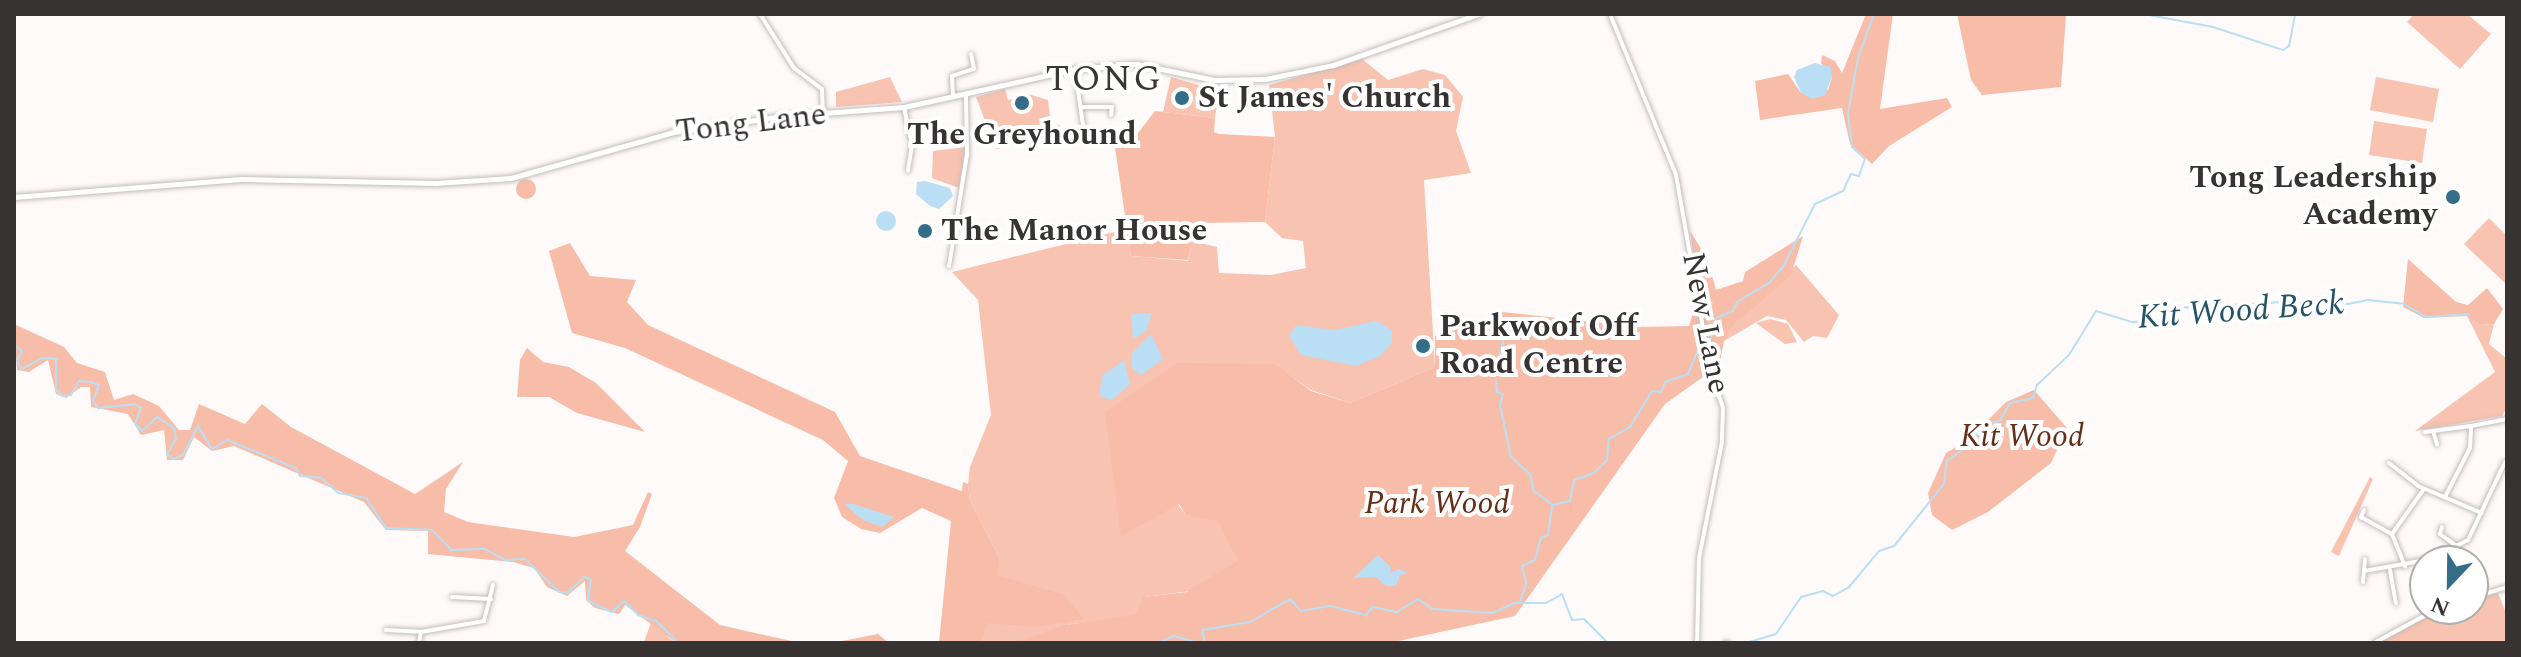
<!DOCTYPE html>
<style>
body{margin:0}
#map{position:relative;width:2521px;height:657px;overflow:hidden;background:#fefaf9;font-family:Spectral,serif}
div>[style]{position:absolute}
.green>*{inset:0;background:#f8c3b0}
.forest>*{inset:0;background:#f7bda8}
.round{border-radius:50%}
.water>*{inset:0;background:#badff4}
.stream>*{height:2px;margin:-1px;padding:0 1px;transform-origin:1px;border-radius:1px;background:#badff4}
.roads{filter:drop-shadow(0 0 2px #c3bdbb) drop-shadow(0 0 2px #c3bdbb)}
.minor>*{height:4px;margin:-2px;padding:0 2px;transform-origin:2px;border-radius:2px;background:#fff}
.tertiary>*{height:5px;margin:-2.5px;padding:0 2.5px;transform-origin:2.5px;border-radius:2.5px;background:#fff}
.dots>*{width:22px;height:22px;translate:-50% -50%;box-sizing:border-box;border:4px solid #fff;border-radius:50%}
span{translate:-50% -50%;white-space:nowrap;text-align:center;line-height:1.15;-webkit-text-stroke:8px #fff;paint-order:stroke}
.poi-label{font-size:32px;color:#363332;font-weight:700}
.left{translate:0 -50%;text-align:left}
.right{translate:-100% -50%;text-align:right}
.street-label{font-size:32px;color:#363332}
.park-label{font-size:32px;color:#672d16;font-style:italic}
.water-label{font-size:34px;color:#265368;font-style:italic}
.quarter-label{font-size:36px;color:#3b3634;letter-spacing:2px}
.frame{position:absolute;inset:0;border:16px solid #363332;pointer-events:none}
.north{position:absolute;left:2409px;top:545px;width:80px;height:80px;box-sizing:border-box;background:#fff;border:2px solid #afadad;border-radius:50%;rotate:202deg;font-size:22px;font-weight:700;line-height:32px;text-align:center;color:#363332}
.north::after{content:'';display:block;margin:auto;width:28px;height:36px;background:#356c87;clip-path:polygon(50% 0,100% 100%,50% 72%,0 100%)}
</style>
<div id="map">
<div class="green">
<i style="clip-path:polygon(2414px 14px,2467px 14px,2491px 34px,2460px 69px,2407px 22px)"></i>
<i style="clip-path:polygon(1362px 59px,1388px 80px,1423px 69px,1445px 75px,1463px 97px,1456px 131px,1471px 173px,1424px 180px,1435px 367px,1350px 403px,1311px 390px,1273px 364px,1176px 364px,1106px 412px,1186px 515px,1219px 519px,1237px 560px,1190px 591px,1144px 597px,1137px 617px,1070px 624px,1014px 643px,982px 643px,999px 557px,970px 501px,968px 484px,970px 467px,991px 415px,978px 300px,952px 272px,1127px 229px,1131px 256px,1188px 261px,1192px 241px,1217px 247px,1219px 273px,1271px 275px,1306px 268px,1303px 241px,1282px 238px,1265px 222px,1275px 137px,1269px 85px)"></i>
<i style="clip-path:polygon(890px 77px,902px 102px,836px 107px,836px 92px)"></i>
<i style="clip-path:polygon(1171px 77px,1219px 91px,1215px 118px,1163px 112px)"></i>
<i style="clip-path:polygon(2376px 77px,2439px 89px,2433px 122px,2370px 110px)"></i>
<i style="clip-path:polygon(1005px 89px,1008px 100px,1028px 94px,1048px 100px,1051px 126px,1060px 125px,1062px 136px,996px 149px,976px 97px)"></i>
<i style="clip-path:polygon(2374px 121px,2427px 129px,2422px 163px,2369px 155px)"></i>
<i style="clip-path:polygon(965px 147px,959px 188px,932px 178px,933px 151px)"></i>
<i style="clip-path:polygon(2489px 218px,2507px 236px,2507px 285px,2464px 244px)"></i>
<i style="clip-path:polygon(1796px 265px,1839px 315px,1827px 338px,1813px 336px,1804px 342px,1786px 320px,1767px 316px,1724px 341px,1736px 323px)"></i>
<i style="clip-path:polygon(2467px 316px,2480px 325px,2494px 324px,2489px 344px,2507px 359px,2507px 407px,2502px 416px,2415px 431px,2495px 372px)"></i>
<i style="clip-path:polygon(1770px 319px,1788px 324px,1797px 342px,1785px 344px,1756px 323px)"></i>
<i style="clip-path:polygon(2370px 477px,2373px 479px,2339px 556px,2331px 552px)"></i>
<i style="clip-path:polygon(2498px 593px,2507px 615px,2507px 643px,2378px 643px,2440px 610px,2473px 609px,2473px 600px)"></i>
<i style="clip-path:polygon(652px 620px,669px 638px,677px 643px,644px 642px)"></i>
</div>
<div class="forest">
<i style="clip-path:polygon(1866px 14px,1893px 14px,1880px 109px,1947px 98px,1952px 107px,1889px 146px,1872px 164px,1850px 144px,1842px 108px,1760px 120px,1755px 81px,1788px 74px,1801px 93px,1828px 90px,1832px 77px,1821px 63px,1822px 55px,1835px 61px,1842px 73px)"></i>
<i style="clip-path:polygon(1957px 14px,2066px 14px,2061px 87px,1982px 95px,1971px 80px)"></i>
<i style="clip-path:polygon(1155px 111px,1215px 118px,1214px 132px,1219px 134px,1275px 137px,1265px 222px,1196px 223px,1188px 260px,1131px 256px,1113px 134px,1138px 133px)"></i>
<i class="round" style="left:516px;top:179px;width:20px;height:20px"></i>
<i style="clip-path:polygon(1690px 231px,1707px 258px,1716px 290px,1743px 281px,1745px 272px,1803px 236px,1791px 275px,1736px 323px,1724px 341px,1717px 377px,1707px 374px,1665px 404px,1515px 616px,1389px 643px,1013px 643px,1065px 625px,1135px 615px,1143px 597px,1187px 592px,1237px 560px,1218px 521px,1186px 515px,1179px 504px,1121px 536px,1105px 412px,1177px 363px,1275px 364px,1311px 391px,1350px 403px,1435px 367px,1435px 336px,1503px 312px,1639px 327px,1689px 326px,1699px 293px)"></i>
<i style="clip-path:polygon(570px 243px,590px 276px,636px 280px,627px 302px,648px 325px,835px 412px,860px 456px,962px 491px,963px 482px,968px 484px,970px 501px,999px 557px,997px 575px,1064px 595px,1084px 619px,1035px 627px,987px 623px,982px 643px,939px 643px,951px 521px,922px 508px,880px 533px,861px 529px,842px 517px,834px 498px,848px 461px,823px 440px,625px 348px,572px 333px,549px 251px)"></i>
<i style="clip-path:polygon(2408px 259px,2456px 302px,2468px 305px,2487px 288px,2503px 309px,2494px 324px,2480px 325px,2467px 316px,2424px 318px,2403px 307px)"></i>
<i style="clip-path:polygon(14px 324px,64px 347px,77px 363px,105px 372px,114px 400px,133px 394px,159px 406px,179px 430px,190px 430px,199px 404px,245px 424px,262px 404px,291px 427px,415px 494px,463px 462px,446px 489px,444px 512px,468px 522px,574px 537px,633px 525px,648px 492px,652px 494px,640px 527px,625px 551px,720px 625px,800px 643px,677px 643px,625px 605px,619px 614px,595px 608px,586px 600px,585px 581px,567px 596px,547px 587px,534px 568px,513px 562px,428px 554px,428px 531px,386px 530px,364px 502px,234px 446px,212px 451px,194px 437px,183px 460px,167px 460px,164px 430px,141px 435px,128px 414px,91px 407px,90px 387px,81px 387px,66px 398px,56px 394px,48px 360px,29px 372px,17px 370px)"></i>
<i style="clip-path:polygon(527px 348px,543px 362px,569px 367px,596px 383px,645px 432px,577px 413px,549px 397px,517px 397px,520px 360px)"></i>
<i style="clip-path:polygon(2034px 390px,2067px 428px,2051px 463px,1988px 512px,1952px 530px,1932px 515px,1928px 493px,1946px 453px,1968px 440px,2006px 402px)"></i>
<i style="clip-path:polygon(878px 634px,889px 643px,831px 643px)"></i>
</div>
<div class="water">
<i style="clip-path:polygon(1815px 63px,1831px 67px,1832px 77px,1825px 95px,1812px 99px,1801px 93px,1794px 77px,1797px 70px)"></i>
<i style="clip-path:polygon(925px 181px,950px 188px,953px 196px,939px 209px,930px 206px,916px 194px,917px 182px)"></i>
<i class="round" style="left:876px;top:211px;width:20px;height:20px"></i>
<i style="clip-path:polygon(1152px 313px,1146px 331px,1133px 339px,1131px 314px)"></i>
<i style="clip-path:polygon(1376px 321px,1392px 330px,1392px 343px,1380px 356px,1356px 366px,1301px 355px,1289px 336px,1296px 325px,1334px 330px)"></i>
<i style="clip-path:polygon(1151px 334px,1163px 359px,1141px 375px,1132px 368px,1131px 354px)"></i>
<i style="clip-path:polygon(1124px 360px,1130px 384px,1112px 400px,1099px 396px,1102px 376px)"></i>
<i style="clip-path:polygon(844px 504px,853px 504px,894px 517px,882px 527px,863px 520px)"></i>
<i style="clip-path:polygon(1378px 555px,1391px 567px,1390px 573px,1399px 569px,1408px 573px,1400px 575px,1396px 586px,1386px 586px,1376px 577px,1353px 578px)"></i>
</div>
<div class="stream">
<i style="left:2144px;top:14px;width:70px;rotate:10.7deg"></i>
<i style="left:2213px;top:27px;width:74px;rotate:18.2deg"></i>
<i style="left:2283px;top:50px;width:7px;rotate:-34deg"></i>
<i style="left:2289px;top:46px;width:33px;rotate:-79deg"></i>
<i style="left:14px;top:345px;width:10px;rotate:37deg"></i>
<i style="left:22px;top:351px;width:11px;rotate:117deg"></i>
<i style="left:17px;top:361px;width:9px;rotate:58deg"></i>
<i style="left:22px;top:369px;width:23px;rotate:-29deg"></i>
<i style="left:42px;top:358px;width:14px;rotate:4deg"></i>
<i style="left:56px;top:359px;width:31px;rotate:90deg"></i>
<i style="left:56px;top:390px;width:9px;rotate:41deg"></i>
<i style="left:63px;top:396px;width:8px;rotate:-7deg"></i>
<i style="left:71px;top:395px;width:16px;rotate:-60deg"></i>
<i style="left:79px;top:381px;width:11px;rotate:5deg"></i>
<i style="left:90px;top:382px;width:9px;rotate:18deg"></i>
<i style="left:99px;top:385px;width:17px;rotate:111deg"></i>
<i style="left:93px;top:401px;width:9px;rotate:54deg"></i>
<i style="left:98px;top:408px;width:37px;rotate:-6deg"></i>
<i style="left:135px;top:404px;width:7px;rotate:34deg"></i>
<i style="left:141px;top:408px;width:17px;rotate:111deg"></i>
<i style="left:135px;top:424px;width:10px;rotate:45deg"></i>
<i style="left:142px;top:431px;width:21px;rotate:-43deg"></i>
<i style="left:157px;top:417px;width:20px;rotate:33deg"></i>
<i style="left:174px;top:428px;width:10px;rotate:79deg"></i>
<i style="left:176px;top:438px;width:18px;rotate:119deg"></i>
<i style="left:167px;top:454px;width:9px;rotate:36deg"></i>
<i style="left:174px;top:459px;width:10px;rotate:-24deg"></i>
<i style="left:183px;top:455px;width:33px;rotate:-63deg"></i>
<i style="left:198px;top:426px;width:27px;rotate:59deg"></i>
<i style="left:212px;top:449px;width:17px;rotate:-31deg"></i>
<i style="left:227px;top:440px;width:74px;rotate:22.1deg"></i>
<i style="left:296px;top:468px;width:9px;rotate:63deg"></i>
<i style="left:300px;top:476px;width:21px;rotate:5deg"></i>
<i style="left:321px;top:478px;width:23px;rotate:41deg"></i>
<i style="left:338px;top:493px;width:28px;rotate:10deg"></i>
<i style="left:366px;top:498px;width:36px;rotate:56deg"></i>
<i style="left:386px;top:528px;width:46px;rotate:2.5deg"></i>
<i style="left:432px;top:530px;width:28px;rotate:46deg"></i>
<i style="left:451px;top:550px;width:34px;rotate:-2deg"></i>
<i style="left:485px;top:549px;width:23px;rotate:29deg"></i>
<i style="left:505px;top:560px;width:20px;rotate:-3deg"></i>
<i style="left:525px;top:559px;width:47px;rotate:44.1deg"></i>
<i style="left:559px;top:592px;width:8px;rotate:7deg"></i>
<i style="left:567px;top:593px;width:23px;rotate:-43deg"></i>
<i style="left:584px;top:577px;width:7px;rotate:16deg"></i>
<i style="left:591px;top:579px;width:22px;rotate:98deg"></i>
<i style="left:588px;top:601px;width:26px;rotate:25deg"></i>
<i style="left:612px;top:612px;width:16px;rotate:-43deg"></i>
<i style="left:624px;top:601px;width:20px;rotate:45deg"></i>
<i style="left:638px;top:615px;width:19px;rotate:18deg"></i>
<i style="left:656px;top:621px;width:32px;rotate:44deg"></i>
<i style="left:1495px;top:374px;width:56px;rotate:-75.5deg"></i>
<i style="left:1509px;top:320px;width:27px;rotate:-6deg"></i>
<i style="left:1496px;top:380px;width:12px;rotate:85deg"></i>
<i style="left:1497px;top:392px;width:6px;rotate:18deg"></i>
<i style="left:1503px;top:394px;width:11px;rotate:105deg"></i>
<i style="left:1500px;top:405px;width:53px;rotate:78.1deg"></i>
<i style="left:1511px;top:457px;width:25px;rotate:42deg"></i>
<i style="left:1530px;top:474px;width:17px;rotate:77deg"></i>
<i style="left:1534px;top:491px;width:21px;rotate:37deg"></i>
<i style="left:1520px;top:602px;width:20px;rotate:-72deg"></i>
<i style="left:1526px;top:583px;width:17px;rotate:-103deg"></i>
<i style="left:1522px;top:566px;width:14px;rotate:-25deg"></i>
<i style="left:1535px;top:560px;width:23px;rotate:-75deg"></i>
<i style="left:1541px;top:538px;width:8px;rotate:-23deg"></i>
<i style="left:1548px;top:535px;width:30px;rotate:-82deg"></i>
<i style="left:1552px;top:505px;width:18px;rotate:-13deg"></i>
<i style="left:1570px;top:501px;width:21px;rotate:-79deg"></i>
<i style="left:1574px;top:480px;width:21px;rotate:-19deg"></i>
<i style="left:1594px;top:473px;width:18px;rotate:-45deg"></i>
<i style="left:1607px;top:460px;width:21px;rotate:-85deg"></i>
<i style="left:1609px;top:439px;width:24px;rotate:-30deg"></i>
<i style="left:1630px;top:427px;width:42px;rotate:-58.6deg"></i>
<i style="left:1652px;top:391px;width:9px;rotate:6deg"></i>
<i style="left:1661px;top:392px;width:11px;rotate:-68deg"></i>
<i style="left:1665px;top:382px;width:24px;rotate:-19deg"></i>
<i style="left:1688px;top:374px;width:28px;rotate:-67deg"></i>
<i style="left:1699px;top:348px;width:13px;rotate:-32deg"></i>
<i style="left:1710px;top:341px;width:24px;rotate:-75deg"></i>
<i style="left:1716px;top:318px;width:18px;rotate:-22deg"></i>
<i style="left:1733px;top:311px;width:10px;rotate:-66deg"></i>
<i style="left:1737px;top:302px;width:37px;rotate:-31deg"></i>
<i style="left:1769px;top:283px;width:21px;rotate:-49deg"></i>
<i style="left:1783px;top:267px;width:71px;rotate:-63.1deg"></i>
<i style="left:1815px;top:204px;width:31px;rotate:-25deg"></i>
<i style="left:1843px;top:191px;width:19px;rotate:-65deg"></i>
<i style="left:1851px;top:174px;width:8px;rotate:14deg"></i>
<i style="left:1859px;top:176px;width:18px;rotate:-71deg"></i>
<i style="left:1865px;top:159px;width:18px;rotate:-137deg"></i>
<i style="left:1852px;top:147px;width:34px;rotate:-97deg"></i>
<i style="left:1848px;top:113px;width:56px;rotate:-79.7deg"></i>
<i style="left:1858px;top:58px;width:47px;rotate:-70deg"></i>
<i style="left:1158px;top:643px;width:17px;rotate:-24deg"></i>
<i style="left:1174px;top:636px;width:26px;rotate:16deg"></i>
<i style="left:1205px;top:643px;width:13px;rotate:-103deg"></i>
<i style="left:1202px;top:630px;width:49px;rotate:-9.5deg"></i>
<i style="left:1250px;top:622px;width:46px;rotate:-29.9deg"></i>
<i style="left:1290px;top:599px;width:16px;rotate:47deg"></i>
<i style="left:1301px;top:611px;width:29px;rotate:-10deg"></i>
<i style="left:1330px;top:606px;width:37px;rotate:14deg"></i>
<i style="left:1366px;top:615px;width:11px;rotate:-49deg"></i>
<i style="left:1373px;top:607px;width:25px;rotate:12deg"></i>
<i style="left:1397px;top:612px;width:25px;rotate:-32deg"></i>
<i style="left:1418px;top:599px;width:18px;rotate:34deg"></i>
<i style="left:1433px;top:609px;width:60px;rotate:3.8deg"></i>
<i style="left:1493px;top:613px;width:23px;rotate:-25deg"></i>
<i style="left:1514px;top:603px;width:32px"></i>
<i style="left:1546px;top:603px;width:18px;rotate:-29deg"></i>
<i style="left:1562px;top:594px;width:28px;rotate:69deg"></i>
<i style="left:1572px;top:620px;width:12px;rotate:-5deg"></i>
<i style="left:1584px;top:619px;width:34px;rotate:45deg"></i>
<i style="left:1746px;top:643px;width:31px;rotate:-17deg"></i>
<i style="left:1776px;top:634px;width:45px;rotate:-56deg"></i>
<i style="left:1801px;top:597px;width:23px;rotate:-15deg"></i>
<i style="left:1823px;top:591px;width:11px;rotate:27deg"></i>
<i style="left:1833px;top:596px;width:18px;rotate:-29deg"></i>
<i style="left:1849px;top:587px;width:47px;rotate:-50.2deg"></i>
<i style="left:1879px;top:551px;width:16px;rotate:-18deg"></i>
<i style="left:1894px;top:546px;width:80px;rotate:-51.1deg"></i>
<i style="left:1944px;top:484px;width:23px;rotate:-83deg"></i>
<i style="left:1947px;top:461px;width:32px;rotate:-36deg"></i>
<i style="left:1973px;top:442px;width:18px;rotate:-68deg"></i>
<i style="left:1980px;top:425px;width:20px;rotate:-11deg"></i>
<i style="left:2000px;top:421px;width:21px;rotate:-61deg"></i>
<i style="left:2010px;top:403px;width:24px;rotate:-12deg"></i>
<i style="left:2033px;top:398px;width:14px;rotate:-73deg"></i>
<i style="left:2037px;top:385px;width:44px;rotate:-43.2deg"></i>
<i style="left:2069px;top:355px;width:52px;rotate:-58.5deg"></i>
<i style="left:2096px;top:311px;width:39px;rotate:17deg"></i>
<i style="left:2133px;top:322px;width:30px;rotate:-2deg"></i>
<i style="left:2163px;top:321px;width:18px;rotate:-45deg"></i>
<i style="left:2176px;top:308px;width:108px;rotate:-3.2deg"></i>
<i style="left:2284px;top:302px;width:26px;rotate:23deg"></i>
<i style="left:2308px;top:312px;width:61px;rotate:-11.3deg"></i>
<i style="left:2368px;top:300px;width:36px;rotate:6deg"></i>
<i style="left:2404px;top:304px;width:26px;rotate:31deg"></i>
<i style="left:2426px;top:317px;width:43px;rotate:-4deg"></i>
</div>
<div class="roads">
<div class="minor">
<i style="left:760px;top:14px;width:64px;rotate:57.8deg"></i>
<i style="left:794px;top:68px;width:35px;rotate:37deg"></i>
<i style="left:822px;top:89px;width:25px;rotate:88deg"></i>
<i style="left:1610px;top:14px;width:174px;rotate:67.7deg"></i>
<i style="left:1676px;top:175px;width:201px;rotate:80deg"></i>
<i style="left:1711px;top:373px;width:37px;rotate:71deg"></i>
<i style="left:1723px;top:408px;width:34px;rotate:92deg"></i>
<i style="left:1722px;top:442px;width:118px;rotate:101.2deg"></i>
<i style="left:1699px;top:558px;width:85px;rotate:91.3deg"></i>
<i style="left:1075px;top:69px;width:57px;rotate:81.9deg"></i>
<i style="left:953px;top:96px;width:20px;rotate:-93deg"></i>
<i style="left:952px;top:76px;width:23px;rotate:-18deg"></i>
<i style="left:974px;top:69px;width:15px;rotate:-101deg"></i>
<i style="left:904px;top:107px;width:39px;rotate:78deg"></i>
<i style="left:912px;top:145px;width:26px;rotate:99deg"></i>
<i style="left:1083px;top:107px;width:29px"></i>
<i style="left:1112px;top:107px;width:8px;rotate:97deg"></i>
<i style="left:949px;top:266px;width:112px;rotate:-80.8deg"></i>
<i style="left:967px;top:155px;width:59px;rotate:-91deg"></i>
<i style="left:2433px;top:431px;width:14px;rotate:73deg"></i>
<i style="left:2425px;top:432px;width:46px;rotate:-7.4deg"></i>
<i style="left:2389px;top:463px;width:37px;rotate:38deg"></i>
<i style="left:2418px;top:486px;width:69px;rotate:22.9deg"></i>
<i style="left:2445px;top:497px;width:55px;rotate:-63deg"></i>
<i style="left:2470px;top:448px;width:22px;rotate:-87deg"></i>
<i style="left:2471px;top:426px;width:37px;rotate:-11deg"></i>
<i style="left:2364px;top:510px;width:8px;rotate:113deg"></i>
<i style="left:2361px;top:517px;width:35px;rotate:29deg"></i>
<i style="left:2392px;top:534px;width:35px;rotate:68deg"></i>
<i style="left:2442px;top:527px;width:7px;rotate:106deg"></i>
<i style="left:2440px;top:534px;width:22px;rotate:36deg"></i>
<i style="left:2392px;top:534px;width:55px;rotate:-54.6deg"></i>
<i style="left:2426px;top:561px;width:47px;rotate:-26.6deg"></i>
<i style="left:2468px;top:540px;width:86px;rotate:-64.6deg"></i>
<i style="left:2390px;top:570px;width:34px;rotate:80deg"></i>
<i style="left:2364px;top:571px;width:63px;rotate:-10.1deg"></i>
<i style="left:2363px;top:582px;width:23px;rotate:-85deg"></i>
<i style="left:452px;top:597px;width:39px;rotate:3deg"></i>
<i style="left:2473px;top:597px;width:35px;rotate:-16deg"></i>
<i style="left:386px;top:630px;width:35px;rotate:3deg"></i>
<i style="left:421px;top:632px;width:64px;rotate:-9.9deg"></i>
<i style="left:484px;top:621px;width:37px;rotate:-76deg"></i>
<i style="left:419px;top:643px;width:11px;rotate:-80deg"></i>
<i style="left:1725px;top:643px;width:3px"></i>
<i style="left:2374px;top:643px;width:72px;rotate:-28.4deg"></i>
</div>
<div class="tertiary">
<i style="left:14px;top:197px;width:228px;rotate:-4.5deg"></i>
<i style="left:241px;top:179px;width:195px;rotate:1.2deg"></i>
<i style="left:436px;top:183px;width:75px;rotate:-3.8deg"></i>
<i style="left:511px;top:178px;width:169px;rotate:-15.8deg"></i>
<i style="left:674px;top:132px;width:110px;rotate:-8.4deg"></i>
<i style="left:783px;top:116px;width:121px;rotate:-4.3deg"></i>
<i style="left:904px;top:107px;width:175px;rotate:-12.5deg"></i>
<i style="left:1075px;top:69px;width:62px;rotate:-4.6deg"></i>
<i style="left:1137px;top:64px;width:79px;rotate:11.7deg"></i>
<i style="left:1214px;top:80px;width:51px;rotate:-1.1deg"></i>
<i style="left:1265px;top:79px;width:69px;rotate:-11.6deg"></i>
<i style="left:1333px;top:65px;width:155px;rotate:-19.3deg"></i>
</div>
</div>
<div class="dots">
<i style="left:1182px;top:98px;background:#356c87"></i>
<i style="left:1022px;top:103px;background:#356c87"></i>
<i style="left:2453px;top:197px;background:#356c87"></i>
<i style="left:925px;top:231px;background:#356c87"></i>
<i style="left:1423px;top:346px;background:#356c87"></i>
</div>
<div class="poi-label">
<span class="left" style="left:1198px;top:98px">St James' Church</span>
<span style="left:1022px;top:135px">The Greyhound</span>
<span class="right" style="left:2437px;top:197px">Tong Leadership<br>Academy</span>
<span class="left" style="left:941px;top:231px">The Manor House</span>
<span class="left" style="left:1439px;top:346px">Parkwoof Off<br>Road Centre</span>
</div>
<div class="street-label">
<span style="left:751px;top:124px;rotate:-7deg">Tong Lane</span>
<span style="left:1705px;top:323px;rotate:79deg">New Lane</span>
</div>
<div class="park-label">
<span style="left:2022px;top:437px">Kit Wood</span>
<span style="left:1437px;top:504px">Park Wood</span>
</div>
<div class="water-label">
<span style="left:2241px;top:311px;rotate:-4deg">Kit Wood Beck</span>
</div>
<div class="quarter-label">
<span style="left:1104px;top:80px">TONG</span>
</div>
<div class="frame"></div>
<div class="north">N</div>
</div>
